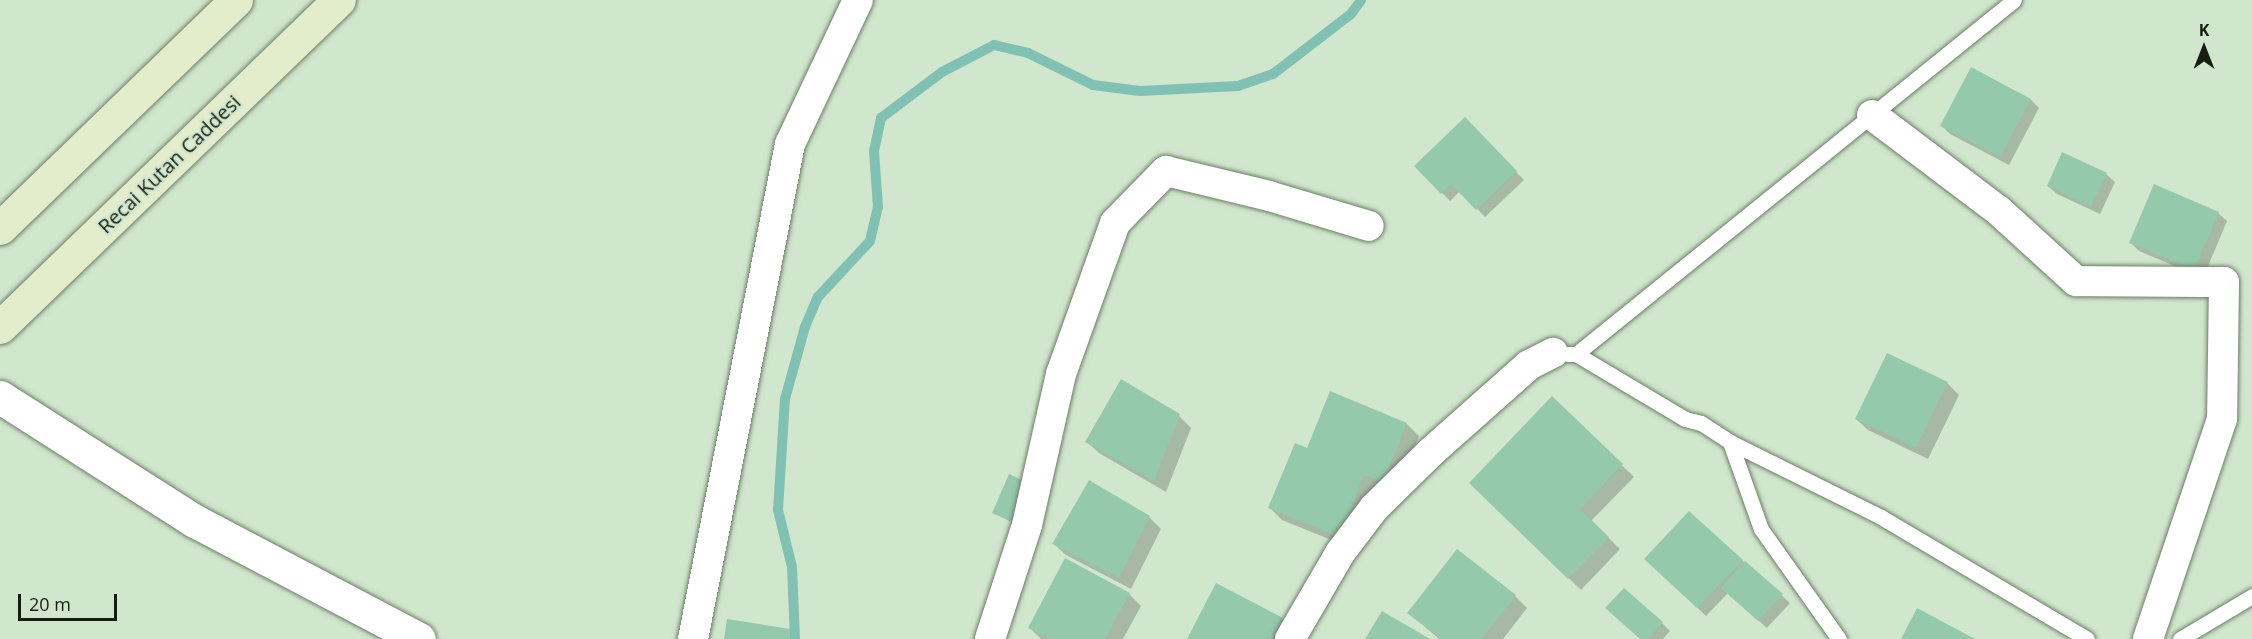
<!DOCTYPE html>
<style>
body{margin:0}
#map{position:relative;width:2252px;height:639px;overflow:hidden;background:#d1e7cd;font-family:"Open Sans",sans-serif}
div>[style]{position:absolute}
.shadow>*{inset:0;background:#0003}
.stream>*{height:10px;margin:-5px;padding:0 5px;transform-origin:5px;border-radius:5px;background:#81c1b3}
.building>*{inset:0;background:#95c9ac}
.roads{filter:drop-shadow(0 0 2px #6b7f68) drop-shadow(0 0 2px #6b7f68)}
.service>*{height:15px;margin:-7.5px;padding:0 7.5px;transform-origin:7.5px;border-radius:7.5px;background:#fff}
.minor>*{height:30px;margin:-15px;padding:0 15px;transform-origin:15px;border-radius:15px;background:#fff}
.tertiary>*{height:33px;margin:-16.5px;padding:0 16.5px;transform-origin:16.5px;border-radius:16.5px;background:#fff}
.secondary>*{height:33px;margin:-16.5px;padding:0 16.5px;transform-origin:16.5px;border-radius:16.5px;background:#e3eccb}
span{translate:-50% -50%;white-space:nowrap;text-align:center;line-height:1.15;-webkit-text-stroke:4.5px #d1e7cd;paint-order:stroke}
.street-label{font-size:20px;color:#161e14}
.north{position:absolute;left:2174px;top:18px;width:60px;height:60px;-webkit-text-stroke:4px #d1e7cd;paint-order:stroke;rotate:0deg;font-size:16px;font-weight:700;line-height:24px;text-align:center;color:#161e14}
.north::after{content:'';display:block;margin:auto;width:21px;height:27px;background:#161e14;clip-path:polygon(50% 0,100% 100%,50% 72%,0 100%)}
.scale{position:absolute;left:18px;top:594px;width:99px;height:27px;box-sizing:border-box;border:3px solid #161e14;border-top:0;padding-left:8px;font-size:18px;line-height:21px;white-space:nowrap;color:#161e14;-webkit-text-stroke:4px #d1e7cd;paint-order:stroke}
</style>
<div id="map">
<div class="shadow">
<i style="clip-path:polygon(1971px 69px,2031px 100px,2039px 108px,2009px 165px,1950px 134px,1941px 125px)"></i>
<i style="clip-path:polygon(1465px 120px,1524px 180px,1485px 217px,1460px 191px,1450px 201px,1416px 166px)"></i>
<i style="clip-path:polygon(2106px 174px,2115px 182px,2100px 214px,2057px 194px,2048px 186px)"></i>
<i style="clip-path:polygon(2218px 213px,2227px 221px,2203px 278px,2139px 251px,2131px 243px)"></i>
<i style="clip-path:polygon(1947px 383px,1959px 395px,1928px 459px,1868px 430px,1856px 419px)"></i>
<i style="clip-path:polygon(1331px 393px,1407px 424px,1419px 436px,1395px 494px,1351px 548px,1282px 520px,1270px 508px,1308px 450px)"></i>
<i style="clip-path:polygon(1552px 398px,1634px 477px,1591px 521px,1620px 549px,1581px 590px,1471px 483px)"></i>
<i style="clip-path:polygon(1179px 416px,1191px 428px,1166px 492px,1099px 453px,1087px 442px)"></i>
<i style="clip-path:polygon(1010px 476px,1015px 524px,994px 513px)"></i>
<i style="clip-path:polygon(1689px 513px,1790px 603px,1767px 628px,1728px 593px,1706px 616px,1654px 567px)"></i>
<i style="clip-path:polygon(1149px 517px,1161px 529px,1131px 589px,1066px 555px,1054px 544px)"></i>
<i style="clip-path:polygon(1129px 594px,1141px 606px,1123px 639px,1041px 639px,1029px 627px)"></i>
<i style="clip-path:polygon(1515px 596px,1527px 608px,1503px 639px,1439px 639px,1409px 613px)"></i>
<i style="clip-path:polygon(1282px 619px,1294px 631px,1290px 639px,1189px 639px)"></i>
<i style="clip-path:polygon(1662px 623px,1670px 631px,1663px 639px,1641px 639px)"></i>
<i style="clip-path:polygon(790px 631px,798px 639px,726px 639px)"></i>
</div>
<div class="stream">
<i style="left:795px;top:639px;width:72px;rotate:-92.4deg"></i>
<i style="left:792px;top:567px;width:59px;rotate:-103.8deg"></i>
<i style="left:778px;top:510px;width:111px;rotate:-86.4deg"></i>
<i style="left:785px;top:399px;width:75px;rotate:-74.5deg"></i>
<i style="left:805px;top:327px;width:33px;rotate:-67deg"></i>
<i style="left:818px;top:297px;width:76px;rotate:-47.1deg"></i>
<i style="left:870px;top:241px;width:35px;rotate:-77deg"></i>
<i style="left:878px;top:207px;width:56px;rotate:-94.1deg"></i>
<i style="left:874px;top:151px;width:34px;rotate:-78deg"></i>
<i style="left:881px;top:118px;width:76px;rotate:-37deg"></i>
<i style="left:942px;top:72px;width:59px;rotate:-27.4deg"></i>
<i style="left:994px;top:45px;width:35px;rotate:13deg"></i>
<i style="left:1028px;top:53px;width:72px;rotate:26.2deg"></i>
<i style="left:1093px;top:85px;width:47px;rotate:7.3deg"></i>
<i style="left:1140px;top:91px;width:98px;rotate:-2.9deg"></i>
<i style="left:1238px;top:86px;width:37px;rotate:-19deg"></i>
<i style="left:1273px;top:74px;width:98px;rotate:-37.6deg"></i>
<i style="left:1351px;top:14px;width:17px;rotate:-54deg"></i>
</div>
<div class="building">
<i style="clip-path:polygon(1971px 67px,2031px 99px,2000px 157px,1940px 126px)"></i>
<i style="clip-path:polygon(1465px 117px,1517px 171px,1476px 210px,1451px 184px,1441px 194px,1414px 166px)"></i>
<i style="clip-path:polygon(2062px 152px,2107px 173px,2091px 207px,2047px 186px)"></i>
<i style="clip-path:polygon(2154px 184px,2219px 212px,2194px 270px,2129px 243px)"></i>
<i style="clip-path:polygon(1887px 353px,1948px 382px,1916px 448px,1855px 419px)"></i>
<i style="clip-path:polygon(1121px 379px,1180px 414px,1154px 481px,1085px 442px)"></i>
<i style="clip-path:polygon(1330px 391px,1407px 423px,1383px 483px,1364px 475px,1339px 537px,1268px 508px,1295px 443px,1307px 448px)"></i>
<i style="clip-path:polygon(1552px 396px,1623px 464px,1580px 509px,1609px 537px,1568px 579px,1469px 483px)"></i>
<i style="clip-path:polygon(1009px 474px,1028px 483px,1011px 521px,992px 513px)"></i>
<i style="clip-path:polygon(1089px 480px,1150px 516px,1119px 578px,1052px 544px)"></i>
<i style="clip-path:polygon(1689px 511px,1743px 560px,1697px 608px,1644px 559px)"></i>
<i style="clip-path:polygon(1457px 549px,1516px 595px,1482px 639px,1441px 639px,1407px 613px)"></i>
<i style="clip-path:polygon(1065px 558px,1130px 593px,1105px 639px,1049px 639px,1028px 628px)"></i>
<i style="clip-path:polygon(1745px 561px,1783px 594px,1758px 621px,1721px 588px)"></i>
<i style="clip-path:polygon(1216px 583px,1283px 618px,1272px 639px,1187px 639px)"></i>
<i style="clip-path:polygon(1624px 588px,1663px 622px,1648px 639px,1640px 639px,1605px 608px)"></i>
<i style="clip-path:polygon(1917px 608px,1975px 639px,1901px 639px)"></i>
<i style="clip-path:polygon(1382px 611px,1430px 639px,1365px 639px)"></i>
<i style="clip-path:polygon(727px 619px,790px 629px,790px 639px,724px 639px)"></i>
</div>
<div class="roads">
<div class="service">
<i style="left:1568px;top:354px;width:8px"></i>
<i style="left:1576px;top:354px;width:127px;rotate:30.8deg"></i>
<i style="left:1685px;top:419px;width:16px;rotate:14deg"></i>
<i style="left:1701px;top:423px;width:35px;rotate:33deg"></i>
<i style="left:1730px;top:442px;width:92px;rotate:70.4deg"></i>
<i style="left:1761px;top:529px;width:135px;rotate:54.7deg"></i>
<i style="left:1576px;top:354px;width:563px;rotate:-38.95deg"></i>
<i style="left:1730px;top:442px;width:169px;rotate:26.4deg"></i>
<i style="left:1881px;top:517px;width:239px;rotate:30.6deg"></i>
<i style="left:2180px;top:639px;width:84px;rotate:-30.8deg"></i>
</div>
<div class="minor">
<i style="left:1872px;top:115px;width:159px;rotate:37.1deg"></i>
<i style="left:1999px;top:211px;width:104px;rotate:42.3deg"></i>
<i style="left:2076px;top:281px;width:148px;rotate:0.4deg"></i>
<i style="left:2224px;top:282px;width:137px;rotate:90.8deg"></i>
<i style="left:2222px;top:419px;width:232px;rotate:108.6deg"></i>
<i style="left:693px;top:639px;width:504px;rotate:-78.91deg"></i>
<i style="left:790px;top:144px;width:159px;rotate:-64.7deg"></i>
<i style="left:990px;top:639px;width:120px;rotate:-72deg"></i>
<i style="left:1027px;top:525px;width:155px;rotate:-77.3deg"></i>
<i style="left:1061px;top:374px;width:160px;rotate:-70.3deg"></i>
<i style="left:1115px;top:223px;width:73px;rotate:-45.6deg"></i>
<i style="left:1166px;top:171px;width:106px;rotate:13.6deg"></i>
<i style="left:1269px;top:196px;width:104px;rotate:16.7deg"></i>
<i style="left:1290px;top:639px;width:99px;rotate:-59.8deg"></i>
<i style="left:1340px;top:553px;width:56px;rotate:-52.9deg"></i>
<i style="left:1374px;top:508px;width:80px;rotate:-44.5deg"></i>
<i style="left:1431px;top:452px;width:131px;rotate:-41.6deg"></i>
<i style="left:1529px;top:365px;width:27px;rotate:-27deg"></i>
</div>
<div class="tertiary">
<i style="left:0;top:397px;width:231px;rotate:32.5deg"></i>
<i style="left:195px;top:521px;width:253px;rotate:27.8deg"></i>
</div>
<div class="secondary">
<i style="left:0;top:228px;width:328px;rotate:-44deg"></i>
<i style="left:0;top:327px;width:471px;rotate:-44deg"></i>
</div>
</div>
<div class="street-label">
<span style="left:169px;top:164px;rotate:-44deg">Recai Kutan Caddesi</span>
</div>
<div class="north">K</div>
<div class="scale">20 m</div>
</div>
